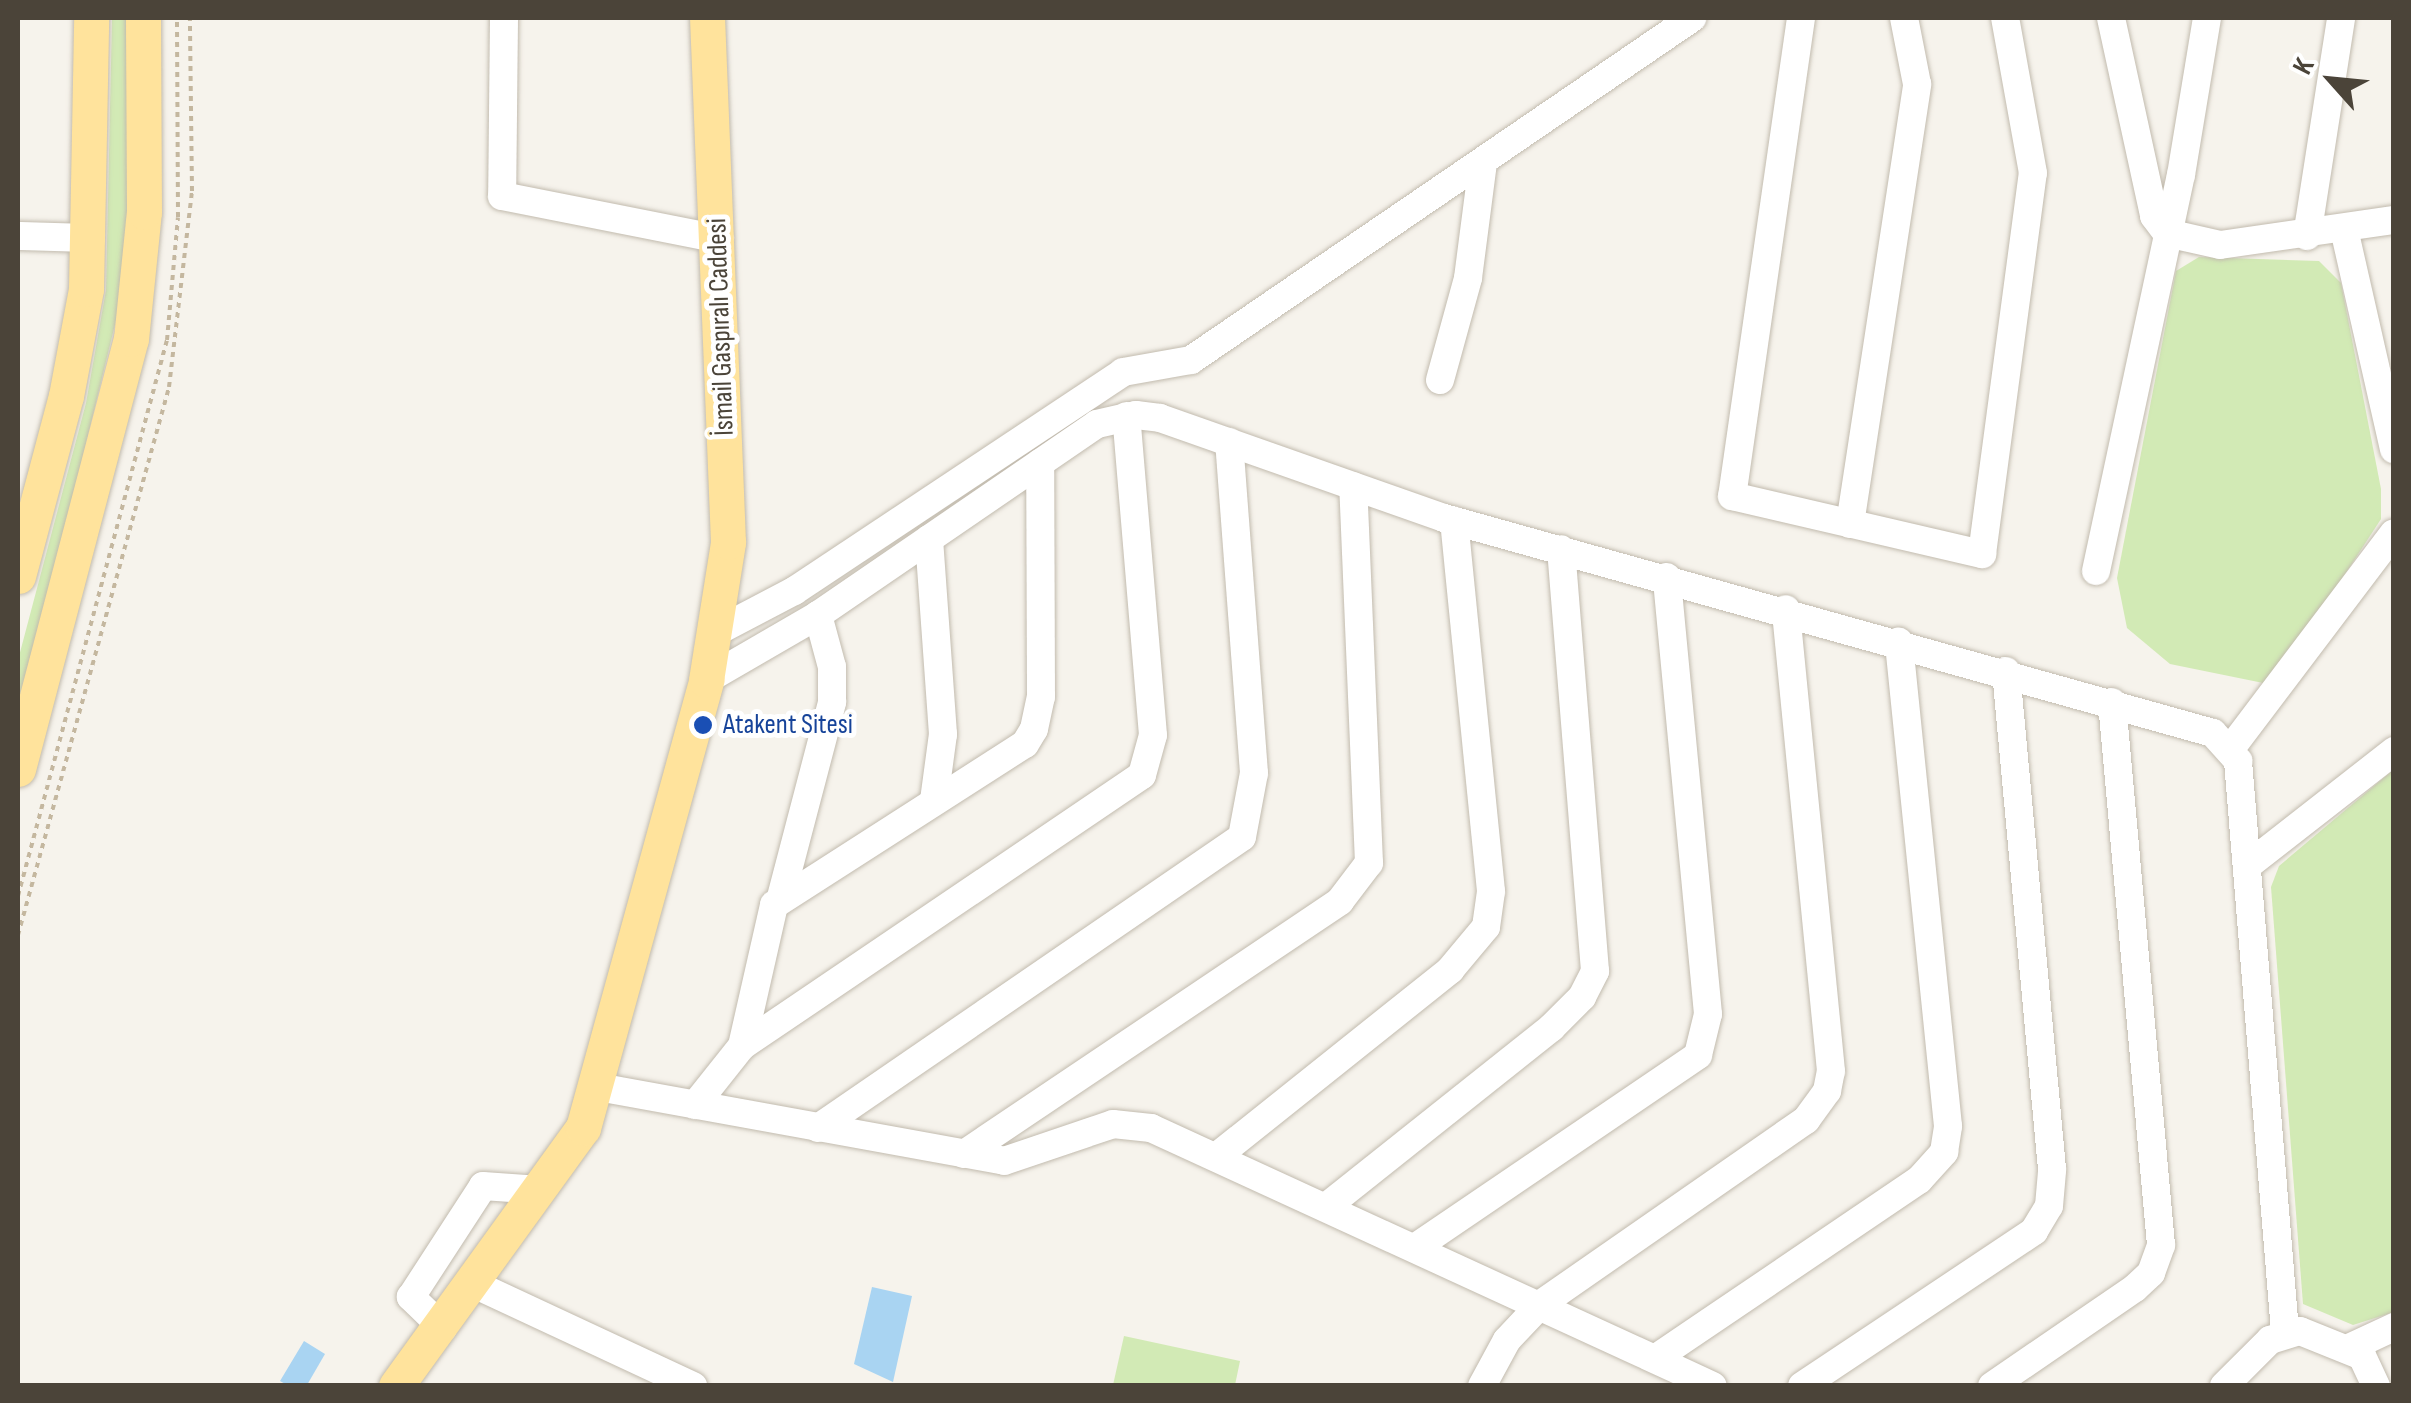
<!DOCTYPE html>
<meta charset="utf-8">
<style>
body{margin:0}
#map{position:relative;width:2411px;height:1403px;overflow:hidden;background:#f6f3ec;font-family:"Sofia Sans Condensed",sans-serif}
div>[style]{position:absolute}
.green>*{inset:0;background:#d2eab5}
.water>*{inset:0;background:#a9d4f2}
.path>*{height:4px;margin-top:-2px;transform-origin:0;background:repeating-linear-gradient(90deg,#c4b79f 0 5px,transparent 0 10px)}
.roads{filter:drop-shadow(0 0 2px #c2bbae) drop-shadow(0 0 2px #c2bbae)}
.minor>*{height:28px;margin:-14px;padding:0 14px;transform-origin:14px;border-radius:14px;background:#fff}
.major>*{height:35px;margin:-17.5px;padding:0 17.5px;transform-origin:17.5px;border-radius:17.5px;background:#ffe39c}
.dots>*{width:28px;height:28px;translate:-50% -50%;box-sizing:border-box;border:5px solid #fff;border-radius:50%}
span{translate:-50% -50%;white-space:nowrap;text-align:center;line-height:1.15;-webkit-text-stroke:10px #fff;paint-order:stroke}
.street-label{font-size:28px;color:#4b4439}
.transit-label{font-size:28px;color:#164399}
.left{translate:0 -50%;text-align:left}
.frame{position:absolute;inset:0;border:20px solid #4b4439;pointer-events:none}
.north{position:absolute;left:2281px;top:30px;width:100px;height:100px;-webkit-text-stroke:8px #fff;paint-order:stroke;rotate:297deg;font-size:28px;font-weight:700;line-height:40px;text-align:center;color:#4b4439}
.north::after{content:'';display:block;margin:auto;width:35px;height:45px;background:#4b4439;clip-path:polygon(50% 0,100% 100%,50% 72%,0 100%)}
</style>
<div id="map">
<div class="green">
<i style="clip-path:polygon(112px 18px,128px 18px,129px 194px,118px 312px,18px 723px,18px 660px,86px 403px,106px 290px)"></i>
<i style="clip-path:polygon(2199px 257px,2319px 261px,2341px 283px,2381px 489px,2381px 519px,2273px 685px,2170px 664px,2127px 628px,2117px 578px,2176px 271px)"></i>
<i style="clip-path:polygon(2393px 770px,2394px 1312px,2353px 1325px,2303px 1304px,2271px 887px,2279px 866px)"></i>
<i style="clip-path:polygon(1124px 1336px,1240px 1361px,1235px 1385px,1113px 1385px)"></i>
</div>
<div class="water">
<i style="clip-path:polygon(872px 1287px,912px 1296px,893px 1382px,854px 1364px)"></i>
<i style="clip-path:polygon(304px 1341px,325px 1354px,307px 1385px,287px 1385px,280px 1381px)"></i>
</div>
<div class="path">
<i style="left:18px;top:896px;width:576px;rotate:-75deg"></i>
<i style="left:167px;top:340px;width:123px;rotate:-84.9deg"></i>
<i style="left:178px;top:217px;width:199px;rotate:-90.3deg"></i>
<i style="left:18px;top:935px;width:568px;rotate:-74.59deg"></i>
<i style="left:169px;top:387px;width:197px;rotate:-83.3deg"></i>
<i style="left:192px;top:191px;width:173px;rotate:-90.7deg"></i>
</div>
<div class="roads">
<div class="minor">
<i style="left:504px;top:18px;width:178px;rotate:90.6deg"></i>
<i style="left:502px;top:196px;width:222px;rotate:11.2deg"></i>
<i style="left:1801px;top:18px;width:483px;rotate:98.2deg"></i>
<i style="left:1732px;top:496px;width:257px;rotate:13.1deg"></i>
<i style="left:1982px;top:554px;width:384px;rotate:-82.4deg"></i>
<i style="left:2033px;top:173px;width:158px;rotate:-100.2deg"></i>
<i style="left:2111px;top:18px;width:203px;rotate:77.7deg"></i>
<i style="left:2154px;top:216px;width:21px;rotate:53deg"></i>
<i style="left:2167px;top:233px;width:54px;rotate:12.8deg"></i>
<i style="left:2220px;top:245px;width:176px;rotate:-8.2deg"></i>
<i style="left:2344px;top:229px;width:226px;rotate:77.2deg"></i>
<i style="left:18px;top:236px;width:73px;rotate:1.6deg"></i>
<i style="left:2307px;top:236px;width:221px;rotate:-81.1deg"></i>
<i style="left:1440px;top:380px;width:106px;rotate:-74.6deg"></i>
<i style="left:1468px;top:278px;width:117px;rotate:-82.6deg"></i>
<i style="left:1850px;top:524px;width:445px;rotate:-81.3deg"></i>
<i style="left:1917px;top:84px;width:67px;rotate:-101.1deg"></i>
<i style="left:929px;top:539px;width:196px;rotate:85.9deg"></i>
<i style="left:943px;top:734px;width:68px;rotate:97.7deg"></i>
<i style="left:2096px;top:571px;width:405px;rotate:-77.9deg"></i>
<i style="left:2181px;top:175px;width:159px;rotate:-80.6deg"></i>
<i style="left:712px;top:634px;width:93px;rotate:-27.7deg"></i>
<i style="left:794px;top:591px;width:395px;rotate:-33.6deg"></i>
<i style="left:1123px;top:372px;width:69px;rotate:-10deg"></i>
<i style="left:1191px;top:360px;width:607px;rotate:-34.32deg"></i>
<i style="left:706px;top:680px;width:129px;rotate:-30.1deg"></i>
<i style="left:818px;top:615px;width:338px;rotate:-34.4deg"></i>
<i style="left:1097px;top:424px;width:40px;rotate:-13deg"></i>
<i style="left:1136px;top:415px;width:24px;rotate:7deg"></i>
<i style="left:1160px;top:418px;width:301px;rotate:19.4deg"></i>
<i style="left:1444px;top:518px;width:798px;rotate:15.62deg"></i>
<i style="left:2213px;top:733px;width:38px;rotate:48deg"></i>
<i style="left:2238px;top:761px;width:573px;rotate:85.29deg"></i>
<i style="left:2232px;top:747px;width:268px;rotate:-52.9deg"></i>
<i style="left:2247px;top:866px;width:187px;rotate:-38deg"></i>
<i style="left:781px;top:897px;width:202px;rotate:-75.3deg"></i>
<i style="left:832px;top:702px;width:35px;rotate:-90deg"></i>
<i style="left:832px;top:667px;width:54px;rotate:-105.1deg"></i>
<i style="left:742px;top:1046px;width:145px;rotate:-77.2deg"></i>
<i style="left:774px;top:905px;width:298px;rotate:-32.7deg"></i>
<i style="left:1025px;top:744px;width:17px;rotate:-59deg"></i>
<i style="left:1034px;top:729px;width:33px;rotate:-78deg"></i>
<i style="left:1041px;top:697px;width:234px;rotate:-90.2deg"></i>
<i style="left:598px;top:1087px;width:413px;rotate:10.3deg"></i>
<i style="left:1004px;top:1161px;width:115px;rotate:-18.7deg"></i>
<i style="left:1113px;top:1124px;width:38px;rotate:6deg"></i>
<i style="left:1151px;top:1128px;width:618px;rotate:24.66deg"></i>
<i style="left:695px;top:1105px;width:75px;rotate:-51.5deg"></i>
<i style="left:742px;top:1046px;width:483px;rotate:-34.1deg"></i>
<i style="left:1142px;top:775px;width:41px;rotate:-74.6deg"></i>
<i style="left:1153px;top:735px;width:320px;rotate:-94.8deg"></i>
<i style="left:818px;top:1128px;width:514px;rotate:-34.46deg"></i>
<i style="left:1242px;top:837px;width:65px;rotate:-79.4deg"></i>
<i style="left:1254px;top:773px;width:332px;rotate:-94.3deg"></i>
<i style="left:964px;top:1154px;width:453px;rotate:-33.9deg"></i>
<i style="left:1340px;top:901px;width:48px;rotate:-52.7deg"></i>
<i style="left:1369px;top:863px;width:377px;rotate:-92.4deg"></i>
<i style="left:1216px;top:1157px;width:300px;rotate:-38.6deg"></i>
<i style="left:1450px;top:970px;width:56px;rotate:-50.1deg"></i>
<i style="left:1486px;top:927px;width:36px;rotate:-82deg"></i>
<i style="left:1491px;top:891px;width:372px;rotate:-95.7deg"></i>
<i style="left:1326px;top:1207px;width:288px;rotate:-38.5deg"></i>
<i style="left:1551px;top:1028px;width:44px;rotate:-45deg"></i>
<i style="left:1582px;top:997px;width:29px;rotate:-63deg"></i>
<i style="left:1595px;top:971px;width:423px;rotate:-94.6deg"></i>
<i style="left:1416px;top:1247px;width:341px;rotate:-34.2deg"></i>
<i style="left:1698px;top:1055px;width:42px;rotate:-76.3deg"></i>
<i style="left:1708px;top:1014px;width:439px;rotate:-95.4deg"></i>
<i style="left:474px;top:1284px;width:242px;rotate:25deg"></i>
<i style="left:443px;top:1328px;width:45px;rotate:-135.9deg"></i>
<i style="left:411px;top:1297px;width:132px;rotate:-57deg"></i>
<i style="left:483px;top:1186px;width:57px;rotate:4deg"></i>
<i style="left:2349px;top:1348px;width:50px;rotate:-25deg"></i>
<i style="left:1656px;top:1358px;width:318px;rotate:-34.1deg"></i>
<i style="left:1919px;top:1180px;width:38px;rotate:-48deg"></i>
<i style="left:1944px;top:1152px;width:26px;rotate:-81deg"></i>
<i style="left:1948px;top:1126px;width:487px;rotate:-95.8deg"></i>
<i style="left:1482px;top:1386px;width:52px;rotate:-61.5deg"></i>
<i style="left:1507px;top:1340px;width:50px;rotate:-46.6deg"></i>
<i style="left:1541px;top:1304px;width:323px;rotate:-34.8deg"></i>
<i style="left:1806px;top:1120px;width:36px;rotate:-54deg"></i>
<i style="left:1827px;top:1091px;width:20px;rotate:-79deg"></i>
<i style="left:1831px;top:1071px;width:464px;rotate:-95.6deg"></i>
<i style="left:1802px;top:1386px;width:279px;rotate:-33.7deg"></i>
<i style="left:2034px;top:1231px;width:29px;rotate:-59deg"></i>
<i style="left:2049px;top:1206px;width:37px;rotate:-85deg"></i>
<i style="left:2052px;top:1169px;width:500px;rotate:-95.28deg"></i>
<i style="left:1992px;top:1386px;width:173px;rotate:-34.4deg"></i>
<i style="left:2135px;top:1288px;width:22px;rotate:-43deg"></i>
<i style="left:2151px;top:1273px;width:30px;rotate:-70deg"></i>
<i style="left:2161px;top:1245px;width:545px;rotate:-95.16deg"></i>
<i style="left:2224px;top:1386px;width:65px;rotate:-45deg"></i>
<i style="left:2270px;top:1340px;width:31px;rotate:-17deg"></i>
<i style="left:2300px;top:1331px;width:67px;rotate:22deg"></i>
<i style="left:2362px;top:1356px;width:33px;rotate:65deg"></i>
</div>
<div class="major">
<i style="left:18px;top:576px;width:186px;rotate:-75.1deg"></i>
<i style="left:66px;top:396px;width:109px;rotate:-79.4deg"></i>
<i style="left:86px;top:289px;width:271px;rotate:-88.9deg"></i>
<i style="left:18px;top:769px;width:445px;rotate:-75.3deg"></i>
<i style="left:131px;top:339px;width:128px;rotate:-84.2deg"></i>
<i style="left:144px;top:212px;width:194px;rotate:-90.3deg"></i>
<i style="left:396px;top:1386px;width:319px;rotate:-54.1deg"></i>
<i style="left:583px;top:1128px;width:465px;rotate:-74.6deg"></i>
<i style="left:706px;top:680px;width:140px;rotate:-80.9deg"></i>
<i style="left:728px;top:542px;width:524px;rotate:-92.29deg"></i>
</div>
</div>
<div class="dots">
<i style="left:703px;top:725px;background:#1a4fb4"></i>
</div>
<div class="street-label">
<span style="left:721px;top:327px;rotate:-92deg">İsmail Gaspıralı Caddesi</span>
</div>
<div class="transit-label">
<span class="left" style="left:723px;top:725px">Atakent Sitesi</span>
</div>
<div class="frame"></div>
<div class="north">K</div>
</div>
